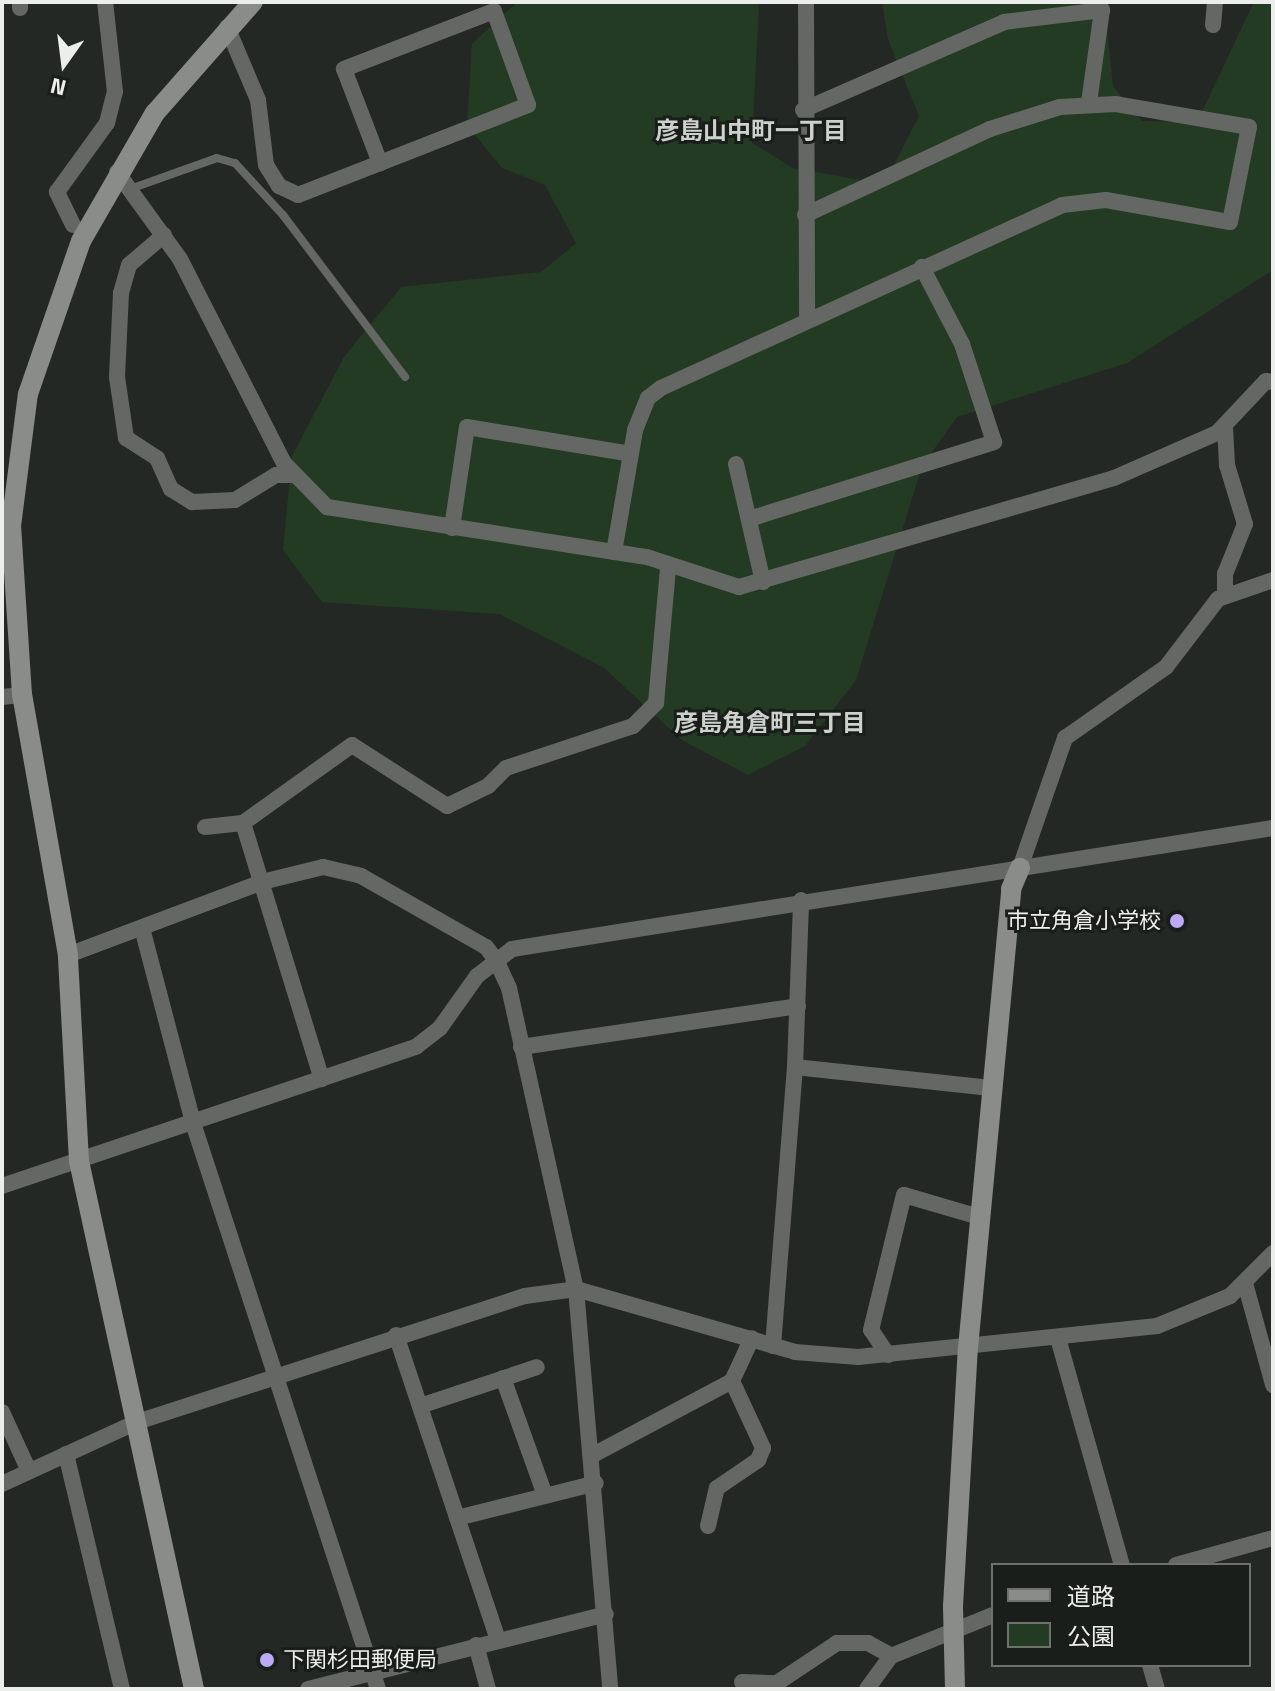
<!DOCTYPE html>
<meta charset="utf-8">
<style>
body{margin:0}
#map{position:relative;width:1275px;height:1691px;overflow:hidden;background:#242824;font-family:"Titillium Web","Noto Sans JP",sans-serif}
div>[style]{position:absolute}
.green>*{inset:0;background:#233b23}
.lane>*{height:8px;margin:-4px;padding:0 4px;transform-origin:4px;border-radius:4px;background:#656765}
.street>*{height:16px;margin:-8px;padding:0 8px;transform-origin:8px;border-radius:8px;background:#656765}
.secondary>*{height:20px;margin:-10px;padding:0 10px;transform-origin:10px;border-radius:10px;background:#898c89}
.dots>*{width:22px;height:22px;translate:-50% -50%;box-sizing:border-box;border:4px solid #1a1e1a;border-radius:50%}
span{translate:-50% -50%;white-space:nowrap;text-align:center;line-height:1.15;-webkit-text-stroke:6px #1a1e1a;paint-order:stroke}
.poi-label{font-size:22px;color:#ebeeeb}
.right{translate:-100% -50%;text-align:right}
.left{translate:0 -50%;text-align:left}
.neighbourhood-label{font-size:24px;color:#ccd1cc;font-weight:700}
.frame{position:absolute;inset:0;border:4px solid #ebeeeb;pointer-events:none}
.legend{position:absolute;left:991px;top:1563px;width:260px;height:104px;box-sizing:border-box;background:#1a1e1a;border:2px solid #6e716e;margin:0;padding:10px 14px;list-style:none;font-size:24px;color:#ebeeeb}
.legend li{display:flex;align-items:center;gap:16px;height:40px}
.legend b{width:40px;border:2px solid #6e716e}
.north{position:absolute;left:24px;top:24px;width:80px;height:80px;-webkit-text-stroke:6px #1a1e1a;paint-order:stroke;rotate:194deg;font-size:22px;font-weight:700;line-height:32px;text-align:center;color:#ebeeeb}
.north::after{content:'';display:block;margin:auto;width:28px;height:36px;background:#ebeeeb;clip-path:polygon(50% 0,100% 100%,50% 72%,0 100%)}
</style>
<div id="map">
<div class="green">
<i style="clip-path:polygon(517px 2px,759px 2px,752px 143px,793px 168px,884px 184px,919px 116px,888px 39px,882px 2px,1104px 2px,1113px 86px,1142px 121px,1197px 122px,1254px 2px,1273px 2px,1273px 270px,1127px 363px,957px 417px,922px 466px,856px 680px,805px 746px,748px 775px,682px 740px,603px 667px,499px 614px,322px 602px,283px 550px,292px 456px,344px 357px,401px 287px,541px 272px,576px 243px,545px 185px,502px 168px,467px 125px,472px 44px)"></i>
</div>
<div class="lane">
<i style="left:130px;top:189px;width:92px;rotate:-19.6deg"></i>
<i style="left:217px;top:158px;width:19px;rotate:16deg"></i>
<i style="left:235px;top:163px;width:71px;rotate:47.3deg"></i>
<i style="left:283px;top:215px;width:203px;rotate:53deg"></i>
</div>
<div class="street">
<i style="left:20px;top:2px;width:6px;rotate:90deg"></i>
<i style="left:806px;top:2px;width:317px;rotate:89.8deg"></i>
<i style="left:1213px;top:25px;width:23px;rotate:-85deg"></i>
<i style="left:227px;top:27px;width:79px;rotate:67deg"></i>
<i style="left:258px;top:100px;width:65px;rotate:83deg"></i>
<i style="left:266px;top:165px;width:25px;rotate:58deg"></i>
<i style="left:279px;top:186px;width:21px;rotate:25deg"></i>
<i style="left:298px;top:195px;width:88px;rotate:-21.3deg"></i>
<i style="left:380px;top:163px;width:159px;rotate:-21.4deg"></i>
<i style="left:528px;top:105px;width:100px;rotate:-109.9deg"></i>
<i style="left:494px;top:11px;width:161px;rotate:158.9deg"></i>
<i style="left:344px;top:69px;width:101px;rotate:69deg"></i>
<i style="left:803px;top:110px;width:219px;rotate:-23.6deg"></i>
<i style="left:1004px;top:22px;width:99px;rotate:-7deg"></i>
<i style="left:1102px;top:10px;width:94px;rotate:98deg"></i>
<i style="left:117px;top:172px;width:107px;rotate:54.1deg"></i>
<i style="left:180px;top:259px;width:229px;rotate:63deg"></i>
<i style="left:284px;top:463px;width:62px;rotate:45.7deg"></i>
<i style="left:327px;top:507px;width:324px;rotate:8.9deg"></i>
<i style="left:647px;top:557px;width:97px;rotate:18.1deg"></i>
<i style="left:739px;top:587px;width:391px;rotate:-16.2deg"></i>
<i style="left:1114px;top:478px;width:112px;rotate:-23.6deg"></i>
<i style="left:1217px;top:433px;width:71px;rotate:-46.7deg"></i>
<i style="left:1266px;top:381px;width:7px;rotate:8deg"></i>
<i style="left:73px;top:225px;width:37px;rotate:-116deg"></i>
<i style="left:57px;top:192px;width:85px;rotate:-54.1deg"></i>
<i style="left:107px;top:123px;width:32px;rotate:-76deg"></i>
<i style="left:115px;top:92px;width:91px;rotate:-96.3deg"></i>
<i style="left:164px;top:235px;width:46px;rotate:139.4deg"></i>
<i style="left:129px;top:265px;width:29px;rotate:106deg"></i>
<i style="left:121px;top:293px;width:84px;rotate:92.7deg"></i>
<i style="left:117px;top:377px;width:62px;rotate:81.6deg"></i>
<i style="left:126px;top:438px;width:37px;rotate:33deg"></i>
<i style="left:157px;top:458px;width:34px;rotate:66deg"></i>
<i style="left:171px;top:489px;width:25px;rotate:32deg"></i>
<i style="left:192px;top:502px;width:43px;rotate:-2.7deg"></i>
<i style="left:235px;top:500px;width:48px;rotate:-31.4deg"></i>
<i style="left:276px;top:475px;width:16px"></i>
<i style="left:736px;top:464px;width:121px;rotate:77.1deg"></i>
<i style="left:749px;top:519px;width:257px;rotate:-17.4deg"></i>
<i style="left:994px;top:442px;width:103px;rotate:-108.1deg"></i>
<i style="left:962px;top:344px;width:87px;rotate:-117.5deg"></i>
<i style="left:452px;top:528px;width:102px;rotate:-81.6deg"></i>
<i style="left:467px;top:427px;width:166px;rotate:9.3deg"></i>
<i style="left:614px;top:552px;width:124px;rotate:-80.2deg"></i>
<i style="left:635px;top:430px;width:35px;rotate:-68deg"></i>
<i style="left:648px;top:398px;width:16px;rotate:-38deg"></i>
<i style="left:661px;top:388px;width:441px;rotate:-24.5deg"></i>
<i style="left:1062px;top:205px;width:44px;rotate:-6.5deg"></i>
<i style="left:1106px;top:200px;width:126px;rotate:10.1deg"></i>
<i style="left:1230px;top:222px;width:97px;rotate:-78.7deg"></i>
<i style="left:1249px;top:127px;width:135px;rotate:-170.2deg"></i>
<i style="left:1116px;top:104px;width:56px;rotate:176.9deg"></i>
<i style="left:1060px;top:107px;width:73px;rotate:162.6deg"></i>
<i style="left:990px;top:129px;width:204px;rotate:155.1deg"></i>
<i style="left:1225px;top:595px;width:21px;rotate:-90deg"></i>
<i style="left:1225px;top:574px;width:54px;rotate:-68.2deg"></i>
<i style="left:1245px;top:524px;width:62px;rotate:-107deg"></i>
<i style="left:1227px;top:465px;width:39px;rotate:-93deg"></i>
<i style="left:2px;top:697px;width:20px;rotate:-6deg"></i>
<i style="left:243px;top:823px;width:268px;rotate:72.9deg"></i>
<i style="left:205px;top:827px;width:38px;rotate:-6deg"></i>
<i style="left:243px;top:823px;width:134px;rotate:-35.6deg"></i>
<i style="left:352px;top:745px;width:113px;rotate:32.7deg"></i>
<i style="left:447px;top:806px;width:46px;rotate:-26deg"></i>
<i style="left:488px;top:786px;width:25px;rotate:-45deg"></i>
<i style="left:506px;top:768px;width:134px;rotate:-18.3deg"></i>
<i style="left:633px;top:726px;width:33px;rotate:-45deg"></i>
<i style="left:656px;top:703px;width:135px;rotate:-84.9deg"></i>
<i style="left:1020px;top:868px;width:138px;rotate:-70.9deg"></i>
<i style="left:1065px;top:738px;width:123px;rotate:-35.1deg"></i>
<i style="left:1166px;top:667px;width:86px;rotate:-52.6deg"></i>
<i style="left:1218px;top:599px;width:58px;rotate:-19.1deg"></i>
<i style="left:142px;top:928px;width:202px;rotate:75.3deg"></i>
<i style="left:193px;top:1123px;width:595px;rotate:71.9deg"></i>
<i style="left:68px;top:955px;width:207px;rotate:-20.6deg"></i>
<i style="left:262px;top:882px;width:63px;rotate:-13.8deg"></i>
<i style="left:323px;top:867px;width:39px;rotate:13deg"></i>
<i style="left:361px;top:876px;width:144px;rotate:29.6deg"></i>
<i style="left:486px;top:947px;width:16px;rotate:52deg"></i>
<i style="left:496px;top:960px;width:31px;rotate:65deg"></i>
<i style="left:509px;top:988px;width:308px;rotate:77.5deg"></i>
<i style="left:576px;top:1289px;width:401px;rotate:85.1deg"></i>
<i style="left:521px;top:1047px;width:280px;rotate:-8.4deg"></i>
<i style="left:795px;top:1067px;width:167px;rotate:-87.9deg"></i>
<i style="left:2px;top:1186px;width:438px;rotate:-18.6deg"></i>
<i style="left:417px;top:1046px;width:29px;rotate:-38deg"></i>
<i style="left:440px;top:1028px;width:64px;rotate:-54.6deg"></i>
<i style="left:477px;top:976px;width:44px;rotate:-37.6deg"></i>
<i style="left:512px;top:949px;width:771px;rotate:-9.03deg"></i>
<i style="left:1245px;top:1283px;width:106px;rotate:74.6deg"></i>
<i style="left:396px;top:1335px;width:322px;rotate:71.5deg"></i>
<i style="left:1058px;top:1338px;width:236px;rotate:74.3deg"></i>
<i style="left:773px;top:1346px;width:280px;rotate:-85.5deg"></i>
<i style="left:795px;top:1067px;width:197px;rotate:6.1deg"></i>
<i style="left:888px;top:1355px;width:30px;rotate:-124deg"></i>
<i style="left:871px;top:1330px;width:139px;rotate:-76.3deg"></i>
<i style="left:904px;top:1195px;width:78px;rotate:16.3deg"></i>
<i style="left:503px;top:1378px;width:124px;rotate:70.3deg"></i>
<i style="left:420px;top:1406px;width:123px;rotate:-18.4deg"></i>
<i style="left:2px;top:1412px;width:65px;rotate:65.4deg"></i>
<i style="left:66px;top:1454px;width:242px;rotate:76.6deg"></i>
<i style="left:593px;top:1455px;width:157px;rotate:-28deg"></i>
<i style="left:732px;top:1381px;width:47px;rotate:-65.1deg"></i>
<i style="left:2px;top:1484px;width:149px;rotate:-24.7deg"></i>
<i style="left:137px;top:1422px;width:408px;rotate:-18deg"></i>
<i style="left:525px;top:1296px;width:51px;rotate:-7.8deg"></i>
<i style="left:576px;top:1289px;width:228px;rotate:16deg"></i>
<i style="left:795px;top:1352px;width:63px;rotate:4.5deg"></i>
<i style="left:858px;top:1357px;width:301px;rotate:-5.9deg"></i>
<i style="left:1157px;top:1326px;width:79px;rotate:-22.3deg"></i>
<i style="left:1230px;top:1296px;width:61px;rotate:-45deg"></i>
<i style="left:457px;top:1518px;width:143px;rotate:-14.1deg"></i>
<i style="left:708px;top:1526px;width:39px;rotate:-77deg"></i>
<i style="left:717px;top:1488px;width:50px;rotate:-34.3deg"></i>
<i style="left:758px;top:1460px;width:13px;rotate:-67deg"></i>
<i style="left:763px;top:1448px;width:74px;rotate:-114.8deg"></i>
<i style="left:1176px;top:1565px;width:101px;rotate:-15.6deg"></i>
<i style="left:476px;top:1645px;width:46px;rotate:74.7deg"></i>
<i style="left:1150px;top:1665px;width:25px;rotate:74deg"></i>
<i style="left:742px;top:1682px;width:35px;rotate:2deg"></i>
<i style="left:777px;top:1683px;width:72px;rotate:-33.7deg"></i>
<i style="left:837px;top:1643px;width:31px"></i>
<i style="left:868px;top:1643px;width:26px;rotate:29deg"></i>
<i style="left:308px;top:1689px;width:307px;rotate:-14.1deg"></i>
<i style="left:867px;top:1689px;width:41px;rotate:-54deg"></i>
<i style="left:891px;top:1656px;width:110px;rotate:-21.9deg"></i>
</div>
<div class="secondary">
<i style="left:194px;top:1689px;width:540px;rotate:-102.29deg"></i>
<i style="left:79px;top:1161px;width:206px;rotate:-93.1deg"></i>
<i style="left:68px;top:955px;width:264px;rotate:-100deg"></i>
<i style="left:22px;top:695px;width:169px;rotate:-93.7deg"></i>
<i style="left:11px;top:526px;width:133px;rotate:-82.7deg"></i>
<i style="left:28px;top:394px;width:162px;rotate:-70.9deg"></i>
<i style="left:81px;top:241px;width:148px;rotate:-60deg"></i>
<i style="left:155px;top:113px;width:148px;rotate:-48.6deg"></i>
<i style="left:955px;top:1689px;width:83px;rotate:-91.4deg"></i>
<i style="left:953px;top:1606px;width:258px;rotate:-86.7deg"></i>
<i style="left:968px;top:1348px;width:461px;rotate:-84.6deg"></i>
<i style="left:1011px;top:889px;width:23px;rotate:-67deg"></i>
</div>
<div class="dots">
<i style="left:1177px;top:921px;background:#bbaaf6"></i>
<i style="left:267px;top:1660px;background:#bbaaf6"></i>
</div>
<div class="poi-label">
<span class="right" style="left:1161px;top:921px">市立角倉小学校</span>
<span class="left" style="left:283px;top:1660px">下関杉田郵便局</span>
</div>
<div class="neighbourhood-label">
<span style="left:751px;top:131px">彦島山中町一丁目</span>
<span style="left:770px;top:723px">彦島角倉町三丁目</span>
</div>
<div class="frame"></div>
<ul class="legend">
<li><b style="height:10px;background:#898c89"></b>道路</li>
<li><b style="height:22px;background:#233b23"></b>公園</li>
</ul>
<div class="north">N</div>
</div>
